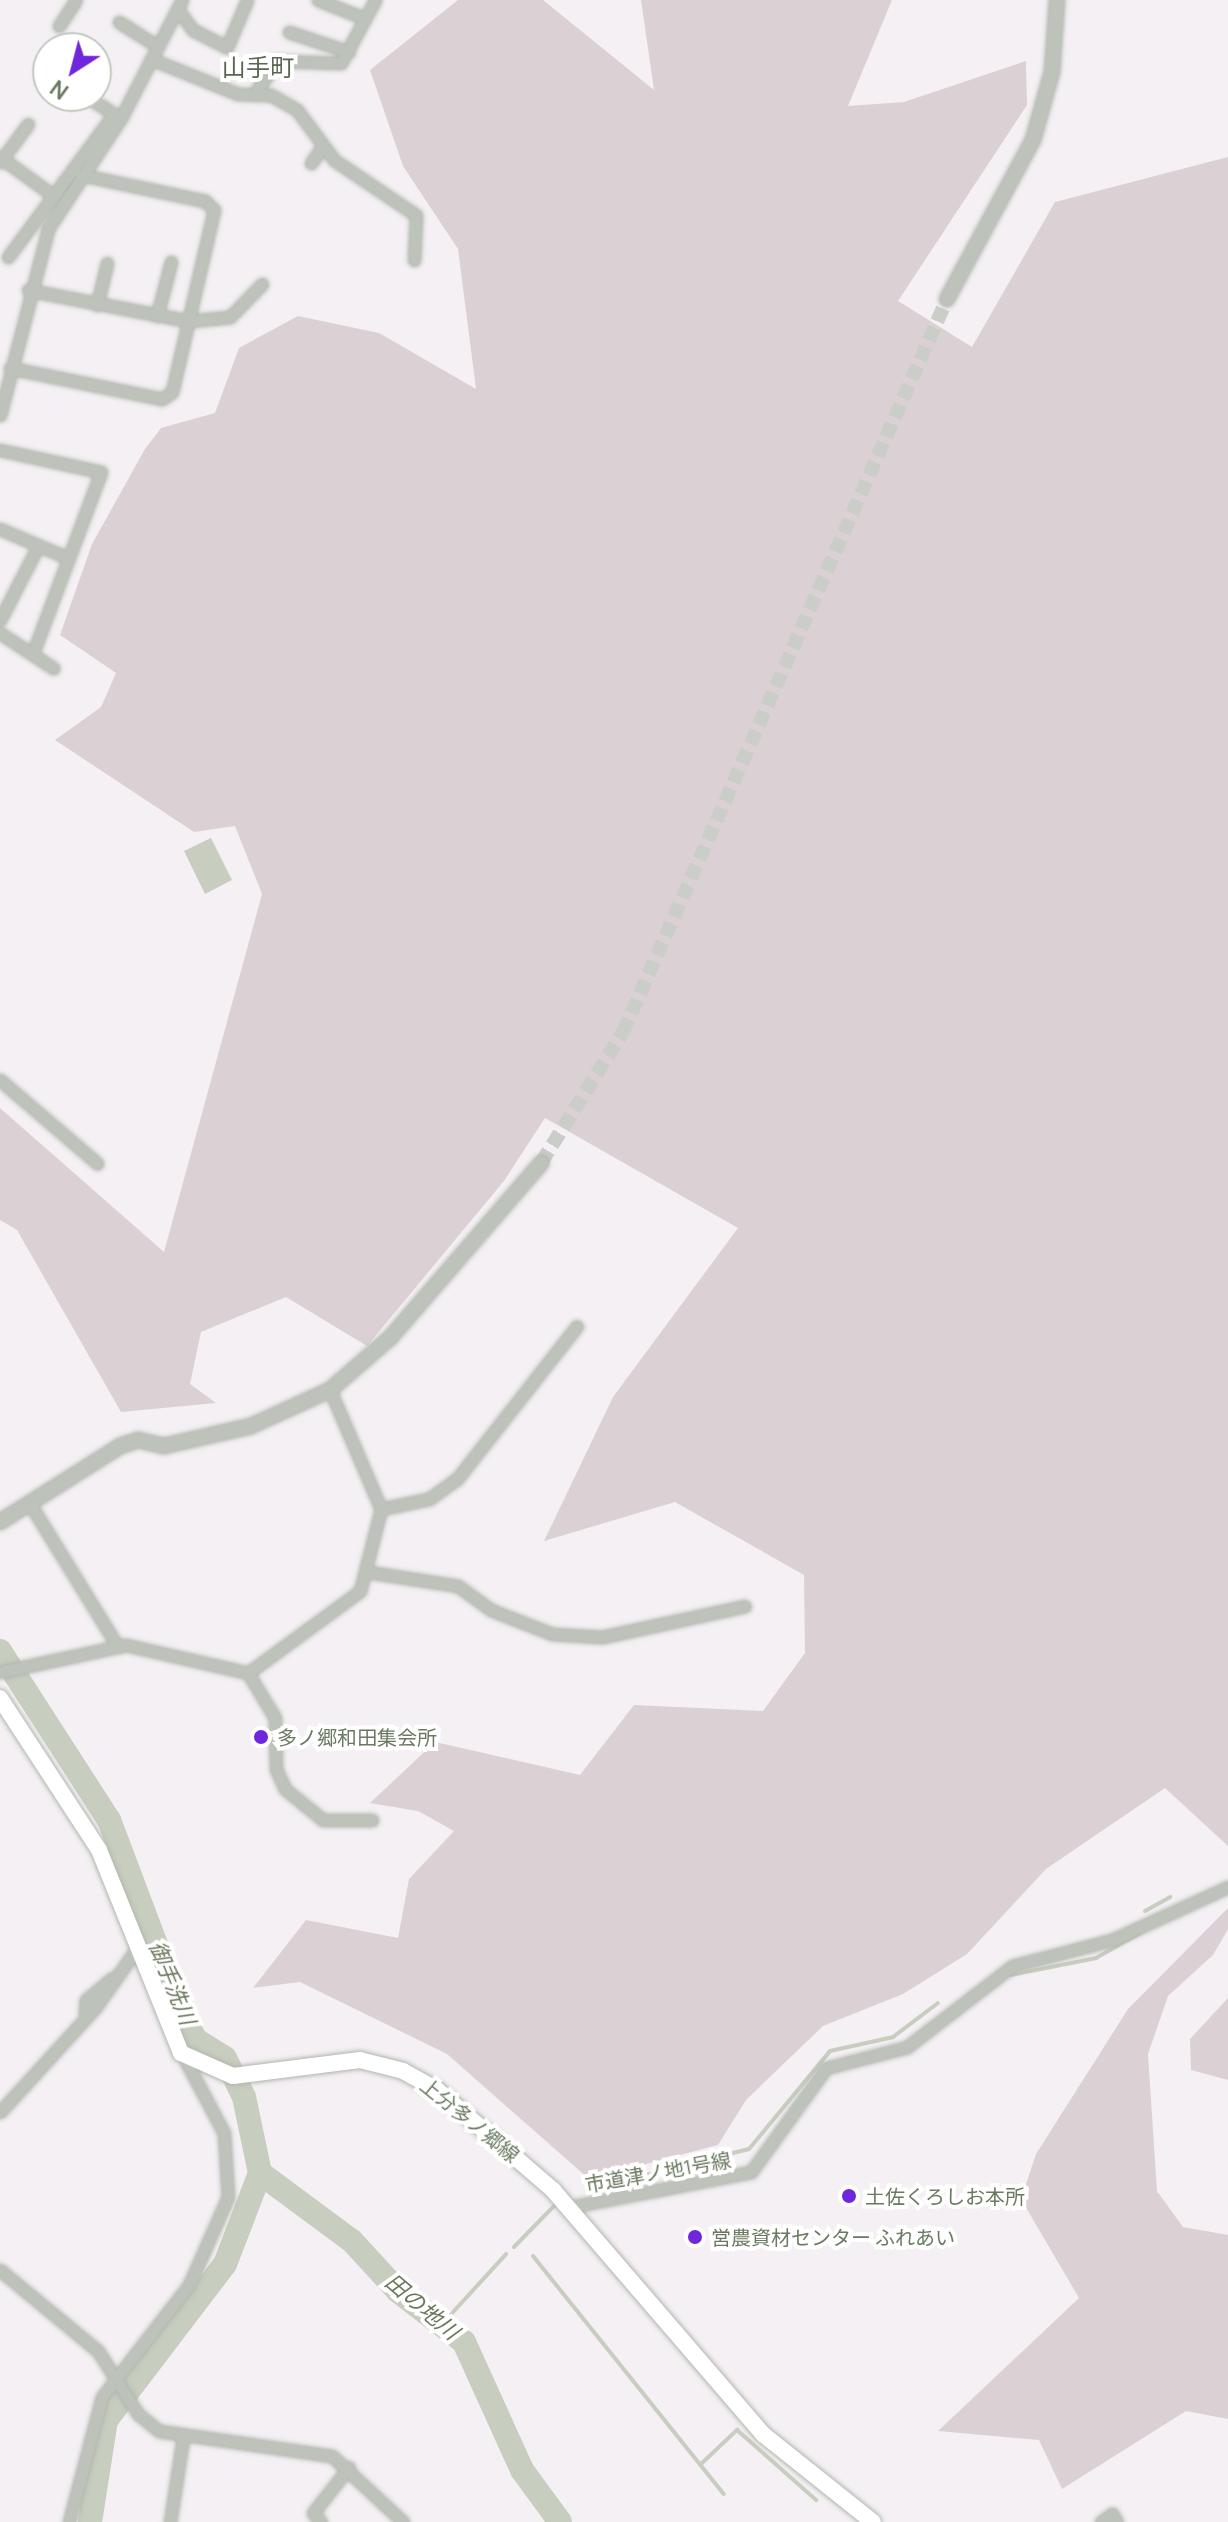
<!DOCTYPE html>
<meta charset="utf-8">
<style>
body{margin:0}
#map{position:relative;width:1228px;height:2522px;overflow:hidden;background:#f4f0f4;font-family:Manrope,"Noto Sans JP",sans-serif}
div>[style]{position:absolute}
.green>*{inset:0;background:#dbd1d4}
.water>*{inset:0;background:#c7cdbf}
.stream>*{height:4px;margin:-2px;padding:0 2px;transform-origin:2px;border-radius:2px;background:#c7cdbf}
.river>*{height:24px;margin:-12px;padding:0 12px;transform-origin:12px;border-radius:12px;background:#c7cdbf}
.tertiary-tunnel>*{height:14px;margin-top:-7px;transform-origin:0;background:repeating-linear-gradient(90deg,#cbcdc8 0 14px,transparent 0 21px)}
.roads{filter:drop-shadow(0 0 2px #b1b7ad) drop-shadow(0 0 2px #b1b7ad)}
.minor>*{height:11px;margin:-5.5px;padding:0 5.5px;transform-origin:5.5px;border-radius:5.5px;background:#bdc2ba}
.tertiary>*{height:14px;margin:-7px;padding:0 7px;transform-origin:7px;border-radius:7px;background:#bdc2ba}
.secondary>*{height:16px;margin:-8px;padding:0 8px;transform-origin:8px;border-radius:8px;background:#fff}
.dots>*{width:22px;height:22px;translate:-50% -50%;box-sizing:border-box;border:4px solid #fff;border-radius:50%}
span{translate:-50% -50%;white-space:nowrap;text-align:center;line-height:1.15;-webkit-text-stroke:8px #fff;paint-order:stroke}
.poi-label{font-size:20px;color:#6a7a60}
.left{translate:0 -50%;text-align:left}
.street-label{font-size:20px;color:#6a7a60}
.water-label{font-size:22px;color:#6b775a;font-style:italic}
.quarter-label{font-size:24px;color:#5a6652}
.north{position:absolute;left:32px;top:32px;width:80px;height:80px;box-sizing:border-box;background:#fff;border:2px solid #c3cabf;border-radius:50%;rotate:216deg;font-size:22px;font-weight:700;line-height:32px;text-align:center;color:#6a7a60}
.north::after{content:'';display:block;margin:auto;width:28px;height:36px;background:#6f27dd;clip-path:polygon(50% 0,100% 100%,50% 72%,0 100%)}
</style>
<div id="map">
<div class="green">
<i style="clip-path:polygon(458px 0,543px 0,654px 90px,641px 0,892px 0,848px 106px,904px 102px,1026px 61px,1027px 105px,898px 301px,972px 347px,1055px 202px,1228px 157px,1228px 1846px,1165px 1788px,1046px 1869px,967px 1954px,903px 1994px,823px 2026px,746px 2100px,718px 2145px,589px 2179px,447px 2054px,300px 1982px,253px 1988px,306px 1920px,398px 1938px,409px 1879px,454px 1831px,418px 1811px,370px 1803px,435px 1742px,580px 1775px,634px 1705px,763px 1711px,805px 1653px,804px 1575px,675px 1502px,544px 1541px,613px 1397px,738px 1228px,545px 1118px,504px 1181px,367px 1346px,286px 1297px,201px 1332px,190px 1384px,216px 1403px,121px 1412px,17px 1230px,0 1220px,0 1108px,164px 1252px,262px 894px,235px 826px,194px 832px,55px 740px,101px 707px,116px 673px,60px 635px,92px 544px,145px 449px,161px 428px,215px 413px,239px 348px,298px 316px,379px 333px,476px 389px,458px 249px,403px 166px,370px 70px)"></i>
<i style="clip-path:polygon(1228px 1908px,1228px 1929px,1213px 1955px,1168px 1996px,1148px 2054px,1157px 2191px,1183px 2227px,1228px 2235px,1228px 2419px,1186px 2411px,1062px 2489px,1039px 2440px,938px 2431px,1079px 2298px,1021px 2199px,1036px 2154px,1128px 2009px)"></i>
<i style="clip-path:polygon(1228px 1998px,1228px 2080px,1191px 2070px,1190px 2039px)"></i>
</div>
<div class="water">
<i style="clip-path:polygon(211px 838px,232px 880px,205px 894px,184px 851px)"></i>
</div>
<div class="stream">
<i style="left:1145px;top:1911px;width:29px;rotate:-29deg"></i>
<i style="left:1011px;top:1975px;width:87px;rotate:-11.3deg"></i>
<i style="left:1096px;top:1958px;width:51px;rotate:-29.6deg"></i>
<i style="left:587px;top:2190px;width:167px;rotate:-14.2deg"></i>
<i style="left:749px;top:2149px;width:127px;rotate:-50.4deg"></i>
<i style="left:830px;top:2051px;width:65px;rotate:-12.5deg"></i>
<i style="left:893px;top:2037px;width:56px;rotate:-37.1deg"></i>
<i style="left:514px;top:2247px;width:62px;rotate:-45.7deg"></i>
<i style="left:533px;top:2256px;width:305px;rotate:51.3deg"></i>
<i style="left:444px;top:2322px;width:92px;rotate:-47.6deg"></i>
<i style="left:701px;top:2464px;width:50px;rotate:-43.4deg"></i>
<i style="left:737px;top:2430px;width:106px;rotate:41.5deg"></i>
</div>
<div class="river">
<i style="left:0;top:1651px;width:201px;rotate:57.2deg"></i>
<i style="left:109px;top:1820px;width:210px;rotate:69.3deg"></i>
<i style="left:183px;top:2016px;width:27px;rotate:62deg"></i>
<i style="left:196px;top:2040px;width:34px;rotate:32deg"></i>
<i style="left:225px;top:2058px;width:43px;rotate:64deg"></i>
<i style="left:244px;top:2097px;width:78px;rotate:78.1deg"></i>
<i style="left:260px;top:2173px;width:97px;rotate:111deg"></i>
<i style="left:225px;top:2264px;width:196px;rotate:127.3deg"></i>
<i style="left:106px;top:2420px;width:103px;rotate:98.9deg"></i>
<i style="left:260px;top:2173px;width:114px;rotate:36.5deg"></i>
<i style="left:352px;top:2241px;width:68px;rotate:47.4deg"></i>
<i style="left:398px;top:2291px;width:83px;rotate:37.7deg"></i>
<i style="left:464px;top:2342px;width:141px;rotate:65.6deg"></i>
<i style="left:522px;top:2470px;width:64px;rotate:53.8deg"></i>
</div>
<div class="tertiary-tunnel">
<i style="left:541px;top:1163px;width:155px;rotate:-58deg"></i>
<i style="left:623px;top:1032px;width:801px;rotate:-66.15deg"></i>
</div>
<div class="roads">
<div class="minor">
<i style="left:318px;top:0;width:49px;rotate:21.4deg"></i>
<i style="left:179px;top:11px;width:24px;rotate:54deg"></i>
<i style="left:193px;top:30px;width:38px;rotate:27deg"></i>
<i style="left:227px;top:47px;width:51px;rotate:-66.9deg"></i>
<i style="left:119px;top:22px;width:45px;rotate:32.3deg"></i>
<i style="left:59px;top:26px;width:31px;rotate:-57deg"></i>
<i style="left:289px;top:32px;width:63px;rotate:18.4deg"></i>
<i style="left:151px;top:59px;width:94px;rotate:21.9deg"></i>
<i style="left:238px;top:94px;width:33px;rotate:2deg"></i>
<i style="left:271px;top:95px;width:30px;rotate:30deg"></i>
<i style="left:297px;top:110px;width:62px;rotate:53.5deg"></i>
<i style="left:334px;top:160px;width:99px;rotate:33.9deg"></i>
<i style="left:416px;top:215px;width:45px;rotate:92.5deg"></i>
<i style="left:257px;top:90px;width:35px;rotate:-55deg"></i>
<i style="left:277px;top:61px;width:64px;rotate:1.8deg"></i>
<i style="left:341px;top:63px;width:72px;rotate:-61.6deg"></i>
<i style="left:86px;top:96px;width:40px;rotate:32.9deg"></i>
<i style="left:0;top:157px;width:63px;rotate:36deg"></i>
<i style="left:0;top:162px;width:47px;rotate:-53.6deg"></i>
<i style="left:311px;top:163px;width:21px;rotate:-55deg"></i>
<i style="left:8px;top:257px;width:177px;rotate:-53.5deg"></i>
<i style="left:28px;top:290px;width:164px;rotate:10.9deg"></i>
<i style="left:189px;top:321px;width:41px;rotate:-5.6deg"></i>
<i style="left:230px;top:317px;width:46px;rotate:-45.9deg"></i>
<i style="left:97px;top:305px;width:43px;rotate:-76.6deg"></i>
<i style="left:157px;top:316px;width:56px;rotate:-75.5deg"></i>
<i style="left:10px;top:368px;width:155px;rotate:11.5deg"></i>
<i style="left:162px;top:399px;width:12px;rotate:-35deg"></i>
<i style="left:172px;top:392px;width:187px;rotate:-77deg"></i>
<i style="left:214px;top:210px;width:13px;rotate:-135deg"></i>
<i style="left:205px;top:201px;width:126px;rotate:-168.1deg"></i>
<i style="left:0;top:415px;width:192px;rotate:-75.5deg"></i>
<i style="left:48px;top:229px;width:133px;rotate:-56.7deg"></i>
<i style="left:121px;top:118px;width:133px;rotate:-62.7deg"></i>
<i style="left:0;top:450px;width:103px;rotate:12.3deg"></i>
<i style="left:101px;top:472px;width:193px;rotate:110.6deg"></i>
<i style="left:0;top:529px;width:74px;rotate:23.1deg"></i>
<i style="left:0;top:620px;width:83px;rotate:-62.8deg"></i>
<i style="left:0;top:633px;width:64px;rotate:33.4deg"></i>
<i style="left:0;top:1080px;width:128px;rotate:40.6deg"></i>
<i style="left:330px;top:1390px;width:129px;rotate:66.8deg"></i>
<i style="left:30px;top:1504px;width:168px;rotate:58.4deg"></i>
<i style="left:368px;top:1572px;width:91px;rotate:8.8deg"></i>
<i style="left:458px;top:1586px;width:41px;rotate:36deg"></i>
<i style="left:491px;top:1610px;width:66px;rotate:21.5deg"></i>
<i style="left:552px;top:1634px;width:50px;rotate:3.4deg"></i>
<i style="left:602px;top:1637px;width:146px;rotate:-12.2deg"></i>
<i style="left:0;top:1672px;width:129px;rotate:-12.1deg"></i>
<i style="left:126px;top:1645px;width:125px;rotate:12.9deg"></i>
<i style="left:248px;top:1673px;width:139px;rotate:-36.2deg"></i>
<i style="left:360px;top:1591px;width:85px;rotate:-75.6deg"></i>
<i style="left:381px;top:1509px;width:49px;rotate:-11.8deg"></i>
<i style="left:429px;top:1499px;width:34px;rotate:-36deg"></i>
<i style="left:457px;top:1479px;width:194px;rotate:-51.9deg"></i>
<i style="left:248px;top:1673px;width:52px;rotate:59deg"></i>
<i style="left:275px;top:1718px;width:51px;rotate:88.9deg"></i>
<i style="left:276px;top:1769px;width:22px;rotate:66deg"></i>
<i style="left:285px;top:1789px;width:49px;rotate:39.2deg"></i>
<i style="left:323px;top:1820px;width:49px"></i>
<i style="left:85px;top:2013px;width:13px;rotate:-86deg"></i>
<i style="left:86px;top:2000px;width:34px;rotate:-40deg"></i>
<i style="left:0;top:2112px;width:141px;rotate:-47.6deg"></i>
<i style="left:95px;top:2008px;width:70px;rotate:-54.9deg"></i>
<i style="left:569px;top:2207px;width:185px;rotate:-10.9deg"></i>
<i style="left:751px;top:2172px;width:128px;rotate:-54.2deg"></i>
<i style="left:826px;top:2068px;width:84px;rotate:-14.5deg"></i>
<i style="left:907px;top:2047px;width:133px;rotate:-37.6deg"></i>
<i style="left:1012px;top:1966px;width:103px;rotate:-14.6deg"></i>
<i style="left:1112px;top:1940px;width:128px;rotate:-24.6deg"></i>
<i style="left:0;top:2270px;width:127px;rotate:39.6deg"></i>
<i style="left:98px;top:2351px;width:75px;rotate:57.6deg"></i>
<i style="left:138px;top:2414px;width:27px;rotate:39deg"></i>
<i style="left:159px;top:2431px;width:175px;rotate:8.2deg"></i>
<i style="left:332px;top:2456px;width:97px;rotate:42.9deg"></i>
<i style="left:69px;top:2522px;width:129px;rotate:-75.2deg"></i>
<i style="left:102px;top:2397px;width:142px;rotate:-52.2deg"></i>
<i style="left:189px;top:2285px;width:96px;rotate:-66.1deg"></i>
<i style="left:228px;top:2197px;width:64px;rotate:-93.6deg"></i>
<i style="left:224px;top:2133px;width:89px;rotate:-118deg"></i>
<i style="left:170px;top:2522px;width:85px;rotate:-81.2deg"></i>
<i style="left:321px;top:2522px;width:12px;rotate:-132deg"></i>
<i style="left:313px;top:2513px;width:58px;rotate:-52deg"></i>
<i style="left:1101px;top:2522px;width:14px;rotate:-36deg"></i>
<i style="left:1112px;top:2514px;width:9px;rotate:58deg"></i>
</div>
<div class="tertiary">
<i style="left:947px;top:299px;width:181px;rotate:-61.6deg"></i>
<i style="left:1033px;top:140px;width:71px;rotate:-74.4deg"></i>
<i style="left:1052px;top:72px;width:72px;rotate:-86deg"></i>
<i style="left:0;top:1522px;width:142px;rotate:-32.3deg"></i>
<i style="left:120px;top:1446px;width:19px;rotate:-18deg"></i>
<i style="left:138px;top:1440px;width:27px;rotate:13deg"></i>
<i style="left:164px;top:1446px;width:89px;rotate:-12.9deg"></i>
<i style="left:251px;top:1426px;width:87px;rotate:-24.5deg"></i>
<i style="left:330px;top:1390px;width:81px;rotate:-41deg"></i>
<i style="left:391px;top:1337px;width:230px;rotate:-49.2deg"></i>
</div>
<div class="secondary">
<i style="left:0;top:1698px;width:181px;rotate:56.9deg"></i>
<i style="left:99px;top:1850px;width:219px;rotate:68deg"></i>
<i style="left:181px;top:2053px;width:57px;rotate:23.9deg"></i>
<i style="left:233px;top:2076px;width:128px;rotate:-7.2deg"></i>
<i style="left:360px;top:2060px;width:44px;rotate:14.3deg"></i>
<i style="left:403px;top:2071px;width:38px;rotate:29deg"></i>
<i style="left:436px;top:2089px;width:155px;rotate:40.8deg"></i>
<i style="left:553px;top:2190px;width:323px;rotate:49.3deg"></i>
<i style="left:764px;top:2435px;width:139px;rotate:38.6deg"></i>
</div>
</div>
<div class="dots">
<i style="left:261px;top:1737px;background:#6f27dd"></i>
<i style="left:849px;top:2196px;background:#6f27dd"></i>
<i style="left:695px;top:2237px;background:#6f27dd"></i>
</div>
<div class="poi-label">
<span class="left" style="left:277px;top:1737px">多ノ郷和田集会所</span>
<span class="left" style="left:865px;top:2196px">土佐くろしお本所</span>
<span class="left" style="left:711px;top:2237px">営農資材センター ふれあい</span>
</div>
<div class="street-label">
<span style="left:470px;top:2120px;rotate:39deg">上分多ノ郷線</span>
<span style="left:658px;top:2172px;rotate:-10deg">市道津ノ地1号線</span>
</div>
<div class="water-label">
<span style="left:172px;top:1983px;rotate:68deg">御手洗川</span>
<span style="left:422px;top:2307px;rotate:40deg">田の地川</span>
</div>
<div class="quarter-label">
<span style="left:258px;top:67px">山手町</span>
</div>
<div class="north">N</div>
</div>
